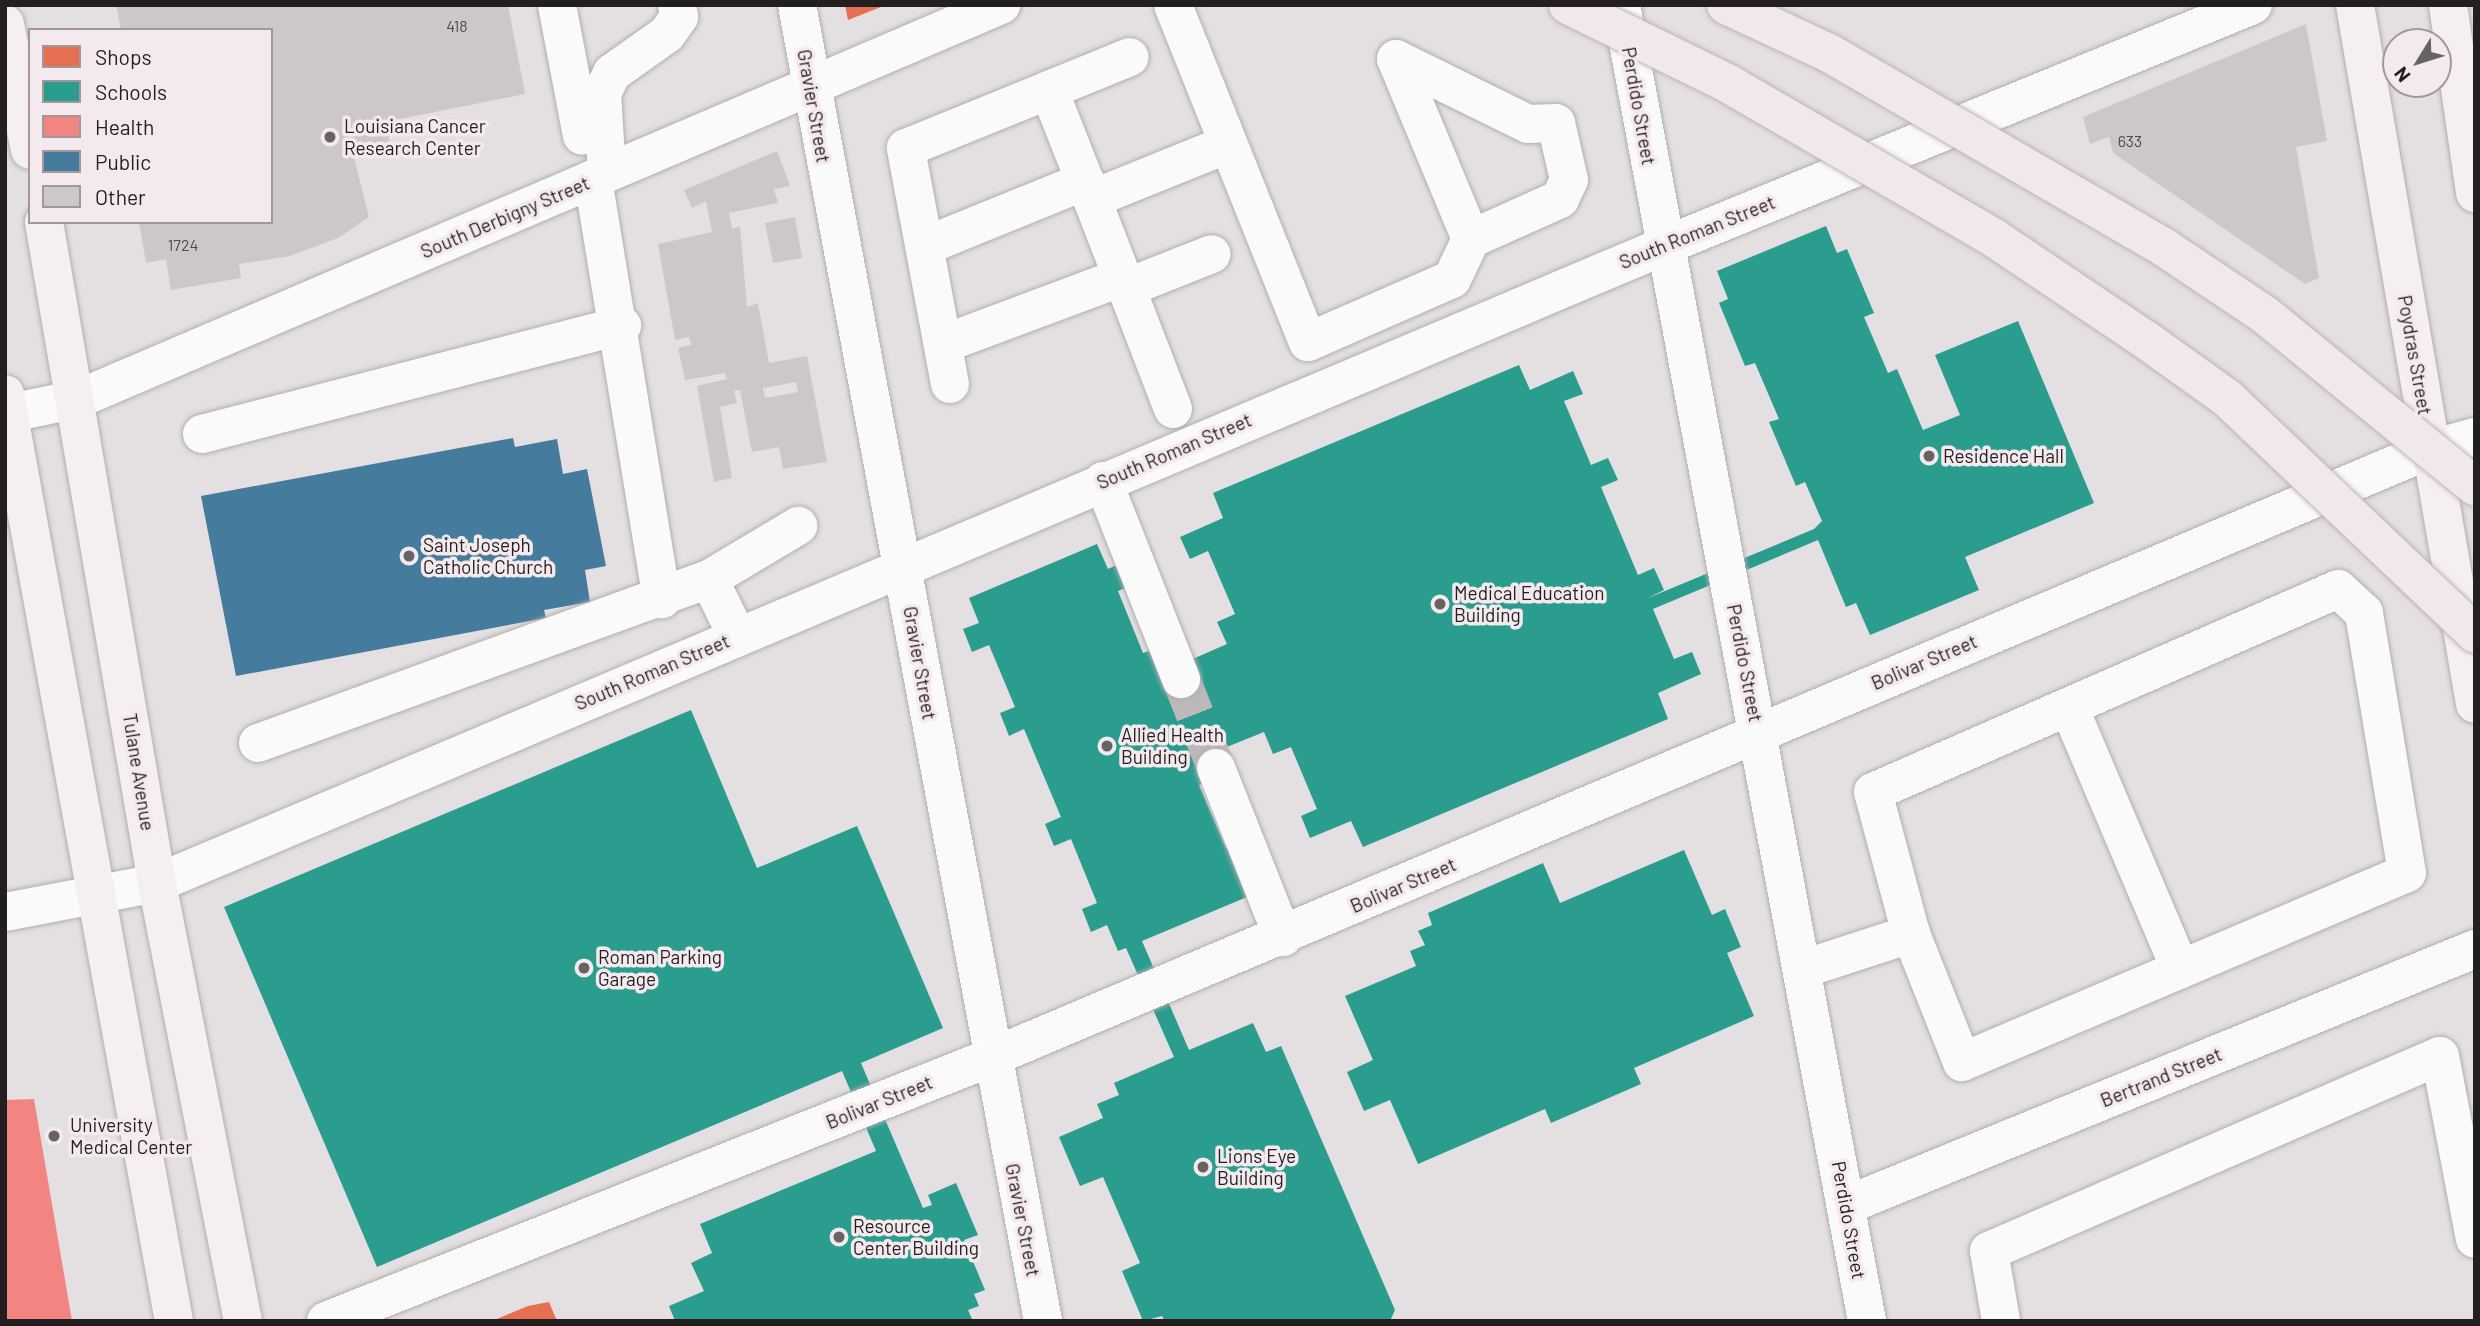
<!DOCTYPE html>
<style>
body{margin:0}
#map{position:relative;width:2480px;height:1326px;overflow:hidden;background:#e4dfe1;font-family:Barlow,sans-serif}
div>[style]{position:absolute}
.shops>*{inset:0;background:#e76f51}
.schools>*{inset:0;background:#2a9d8f}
.health>*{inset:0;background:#f28482}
.public>*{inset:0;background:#457b9d}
.building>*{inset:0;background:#ccc8ca}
.minor-tunnel>*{height:38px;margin-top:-19px;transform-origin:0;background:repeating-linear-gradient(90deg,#bdb9ba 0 38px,transparent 0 57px)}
.roads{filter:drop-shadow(0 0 2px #b2aeb0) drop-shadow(0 0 2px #b2aeb0)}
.minor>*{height:38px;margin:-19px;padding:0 19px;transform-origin:19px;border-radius:19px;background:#fbfafa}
.major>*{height:38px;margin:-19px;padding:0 19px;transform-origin:19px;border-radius:19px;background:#f5eff2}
.bridges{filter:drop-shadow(0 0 2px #beb2b7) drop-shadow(0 0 2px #beb2b7)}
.highway-bridge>*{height:38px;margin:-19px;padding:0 19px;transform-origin:19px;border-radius:19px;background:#f1e8eb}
.dots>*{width:19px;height:19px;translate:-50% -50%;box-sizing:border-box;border:4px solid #f4e9ed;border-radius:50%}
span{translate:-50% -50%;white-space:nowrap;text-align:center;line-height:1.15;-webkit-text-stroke:7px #f4e9ed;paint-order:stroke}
.number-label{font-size:16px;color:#4e4a4b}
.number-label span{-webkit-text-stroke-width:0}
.street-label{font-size:19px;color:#231f20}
.poi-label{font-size:19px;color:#231f20}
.left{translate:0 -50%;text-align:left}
.frame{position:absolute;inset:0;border:7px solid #231f20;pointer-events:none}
.legend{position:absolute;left:28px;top:28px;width:245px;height:196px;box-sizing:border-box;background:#f4e9ed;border:2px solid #a0989b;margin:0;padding:9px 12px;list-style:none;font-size:21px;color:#231f20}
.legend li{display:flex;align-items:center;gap:14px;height:35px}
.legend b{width:35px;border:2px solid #a0989b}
.north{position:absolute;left:2382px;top:28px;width:70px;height:70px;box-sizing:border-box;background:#f4e9ed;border:2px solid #a0989b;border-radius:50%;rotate:232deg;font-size:19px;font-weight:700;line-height:28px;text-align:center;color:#231f20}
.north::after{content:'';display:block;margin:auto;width:24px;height:32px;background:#676264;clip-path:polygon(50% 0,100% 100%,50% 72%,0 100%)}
</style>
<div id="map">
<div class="shops">
<i style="clip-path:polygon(845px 5px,886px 5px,848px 20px)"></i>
<i style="clip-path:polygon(549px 1302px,557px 1321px,492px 1321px,528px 1306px)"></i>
</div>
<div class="schools">
<i style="clip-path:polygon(1826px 226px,1837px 253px,1847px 249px,1874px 313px,1864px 317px,1888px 373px,1897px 369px,1923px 430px,1960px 415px,1935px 355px,2018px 321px,2094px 503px,1965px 557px,1979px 590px,1870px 635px,1856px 603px,1846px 607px,1818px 540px,1653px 609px,1674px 659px,1692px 652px,1701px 674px,1658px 693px,1668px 719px,1363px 847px,1351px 821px,1310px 838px,1301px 816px,1317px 809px,1291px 747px,1273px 754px,1264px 732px,1207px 755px,1217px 778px,1199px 785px,1226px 848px,1244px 841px,1253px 863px,1236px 870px,1247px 897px,1142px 941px,1189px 1050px,1253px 1023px,1266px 1052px,1281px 1046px,1395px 1310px,1390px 1321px,1165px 1321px,1162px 1316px,1143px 1321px,1122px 1271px,1140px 1263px,1103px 1177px,1080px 1186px,1059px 1137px,1103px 1118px,1097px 1104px,1119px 1095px,1114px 1083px,1174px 1057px,1126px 948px,1118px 951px,1107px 925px,1091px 932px,1082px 909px,1097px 903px,1071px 839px,1054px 846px,1045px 824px,1061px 817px,1024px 729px,1009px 736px,1000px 713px,1015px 707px,989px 645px,972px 652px,963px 629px,979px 623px,969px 598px,1097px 544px,1108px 569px,1125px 561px,1135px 584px,1118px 591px,1143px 653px,1162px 646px,1172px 668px,1227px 644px,1217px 622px,1235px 614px,1208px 551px,1190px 559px,1180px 537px,1223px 518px,1213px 493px,1519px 365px,1530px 390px,1573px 371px,1583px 394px,1564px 401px,1591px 465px,1608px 458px,1618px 480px,1601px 487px,1638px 575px,1654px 568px,1664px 590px,1648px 598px,1814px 529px,1822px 521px,1805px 482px,1796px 486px,1769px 422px,1779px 419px,1755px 363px,1745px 366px,1719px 303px,1728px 299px,1717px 271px)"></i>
<i style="clip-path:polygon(691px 710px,757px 868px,857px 826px,943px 1028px,861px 1063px,923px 1208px,932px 1205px,928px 1195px,956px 1183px,978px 1235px,964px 1240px,985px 1290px,974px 1294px,979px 1306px,968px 1310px,972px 1319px,675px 1321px,669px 1306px,704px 1291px,691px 1263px,712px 1253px,700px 1224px,876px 1151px,842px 1071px,377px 1267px,224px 907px)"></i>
<i style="clip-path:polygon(1684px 850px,1712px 915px,1725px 909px,1741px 947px,1727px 953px,1754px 1016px,1634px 1068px,1641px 1084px,1551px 1123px,1545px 1109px,1418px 1164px,1390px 1100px,1364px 1111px,1347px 1072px,1373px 1060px,1345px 996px,1416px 966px,1410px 951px,1425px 945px,1418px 931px,1432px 925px,1428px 913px,1543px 863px,1560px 903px)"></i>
</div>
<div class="health">
<i style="clip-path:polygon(34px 1099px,72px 1321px,5px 1321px,5px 1100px)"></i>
</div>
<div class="public">
<i style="clip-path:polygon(513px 438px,515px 447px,557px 439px,563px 474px,587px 469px,606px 566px,585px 570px,590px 602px,544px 610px,546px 618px,236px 676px,201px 496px)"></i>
</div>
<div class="building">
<i style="clip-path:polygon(116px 5px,508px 5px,525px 94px,385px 122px,392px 151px,354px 158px,369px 217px,338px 238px,290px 256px,239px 264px,241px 278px,171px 290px,166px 259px,146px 263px,139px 222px,271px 222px,271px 30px,121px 30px)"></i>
<i style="clip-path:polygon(2306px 24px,2327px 141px,2296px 147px,2319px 278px,2305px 284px,2113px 153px,2109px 137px,2090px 144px,2083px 117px)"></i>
<i style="clip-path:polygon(evenodd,777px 151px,790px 186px,774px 189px,778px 203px,729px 213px,732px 228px,740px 227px,747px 307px,758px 303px,769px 363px,807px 356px,827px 462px,783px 469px,779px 447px,752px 452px,740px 390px,734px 391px,737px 403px,720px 407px,732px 478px,714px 482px,697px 386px,727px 379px,725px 373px,685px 380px,678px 348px,691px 345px,689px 337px,675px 340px,658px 244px,712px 232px,706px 201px,692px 208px,684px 190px,777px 151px,796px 382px,798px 392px,765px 398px,763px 388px,796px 382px)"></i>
<i style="clip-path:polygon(795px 217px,802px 258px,773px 263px,765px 223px)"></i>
</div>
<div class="minor-tunnel">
<i style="left:1181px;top:679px;width:96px;rotate:68.5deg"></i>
</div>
<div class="roads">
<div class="minor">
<i style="left:557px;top:5px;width:133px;rotate:79.2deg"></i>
<i style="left:797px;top:5px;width:1339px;rotate:79.41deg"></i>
<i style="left:1173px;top:5px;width:363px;rotate:68.2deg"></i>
<i style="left:1308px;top:342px;width:157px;rotate:-23.6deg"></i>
<i style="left:1452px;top:279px;width:44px;rotate:-64.6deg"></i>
<i style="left:1471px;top:239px;width:98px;rotate:-24.2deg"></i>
<i style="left:1560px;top:199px;width:21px;rotate:-65deg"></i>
<i style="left:1569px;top:180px;width:58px;rotate:-102.8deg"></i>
<i style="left:1556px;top:123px;width:28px;rotate:178deg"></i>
<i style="left:1528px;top:124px;width:147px;rotate:-153.8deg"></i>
<i style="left:1396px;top:59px;width:195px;rotate:67.4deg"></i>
<i style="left:1621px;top:5px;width:1339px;rotate:79.41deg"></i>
<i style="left:1049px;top:90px;width:87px;rotate:-22.2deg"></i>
<i style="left:607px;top:173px;width:79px;rotate:-93.6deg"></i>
<i style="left:602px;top:94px;width:23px;rotate:-65deg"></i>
<i style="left:612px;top:73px;width:67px;rotate:-35.3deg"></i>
<i style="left:667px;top:34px;width:21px;rotate:-55deg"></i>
<i style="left:679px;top:17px;width:12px;rotate:-99deg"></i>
<i style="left:593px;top:179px;width:426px;rotate:80.7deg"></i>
<i style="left:1092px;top:199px;width:225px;rotate:68.9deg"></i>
<i style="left:925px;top:246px;width:173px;rotate:-22.1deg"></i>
<i style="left:1126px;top:288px;width:92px;rotate:-21.6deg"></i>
<i style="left:943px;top:344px;width:191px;rotate:-20.5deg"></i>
<i style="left:950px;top:384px;width:240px;rotate:-100.6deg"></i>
<i style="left:906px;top:148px;width:154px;rotate:-22.1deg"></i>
<i style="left:1049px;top:90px;width:117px;rotate:68.5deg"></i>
<i style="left:1092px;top:199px;width:147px;rotate:-22deg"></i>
<i style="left:5px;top:414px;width:75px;rotate:-11.6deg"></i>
<i style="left:78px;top:399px;width:1004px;rotate:-23.12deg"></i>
<i style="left:202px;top:434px;width:434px;rotate:-14.5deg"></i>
<i style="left:1103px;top:481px;width:213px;rotate:68.5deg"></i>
<i style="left:709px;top:579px;width:104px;rotate:-30.8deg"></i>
<i style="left:2069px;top:707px;width:285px;rotate:67deg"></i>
<i style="left:258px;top:743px;width:480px;rotate:-20deg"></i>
<i style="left:709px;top:579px;width:64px;rotate:63.8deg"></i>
<i style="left:1216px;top:768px;width:182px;rotate:68.4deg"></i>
<i style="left:5px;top:912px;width:155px;rotate:-10.8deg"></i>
<i style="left:157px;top:883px;width:1636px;rotate:-22.91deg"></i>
<i style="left:1664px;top:246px;width:636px;rotate:-22.25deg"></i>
<i style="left:1803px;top:969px;width:114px;rotate:-18deg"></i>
<i style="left:1911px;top:934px;width:138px;rotate:68.3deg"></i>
<i style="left:1962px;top:1062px;width:483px;rotate:-23deg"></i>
<i style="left:2407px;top:873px;width:264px;rotate:-99.4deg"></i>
<i style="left:2364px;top:613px;width:35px;rotate:-137deg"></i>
<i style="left:2338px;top:589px;width:507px;rotate:156.42deg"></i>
<i style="left:1873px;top:792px;width:147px;rotate:75deg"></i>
<i style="left:1847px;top:1205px;width:678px;rotate:-22.18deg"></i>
<i style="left:326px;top:1321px;width:716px;rotate:-21.62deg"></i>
<i style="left:992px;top:1057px;width:1562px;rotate:-22.9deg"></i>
<i style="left:2431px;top:449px;width:46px;rotate:-15.3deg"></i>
<i style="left:2001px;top:1321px;width:71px;rotate:-99.7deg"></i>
<i style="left:1989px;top:1251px;width:491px;rotate:-23.4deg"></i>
<i style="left:2440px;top:1056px;width:186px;rotate:79.2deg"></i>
</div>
<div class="major">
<i style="left:2355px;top:5px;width:709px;rotate:80.26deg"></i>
<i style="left:2448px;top:5px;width:190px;rotate:81.8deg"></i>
<i style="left:5px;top:24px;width:128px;rotate:78.8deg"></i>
<i style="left:44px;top:222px;width:671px;rotate:80.3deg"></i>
<i style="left:157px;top:883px;width:446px;rotate:78.9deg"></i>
<i style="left:5px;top:394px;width:942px;rotate:79.67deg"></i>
</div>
</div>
<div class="bridges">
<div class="highway-bridge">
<i style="left:1568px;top:5px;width:177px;rotate:26.1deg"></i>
<i style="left:1727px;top:83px;width:309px;rotate:30.1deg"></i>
<i style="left:1994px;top:238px;width:183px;rotate:33.9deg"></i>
<i style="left:2146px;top:340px;width:100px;rotate:35.6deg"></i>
<i style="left:2227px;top:398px;width:342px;rotate:43.5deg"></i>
<i style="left:1726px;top:5px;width:114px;rotate:25deg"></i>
<i style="left:1829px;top:53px;width:388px;rotate:30.1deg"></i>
<i style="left:2165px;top:248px;width:120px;rotate:33.8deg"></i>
<i style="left:2265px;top:315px;width:271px;rotate:39.2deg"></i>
</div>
</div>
<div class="dots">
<i style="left:330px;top:137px;background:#676264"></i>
<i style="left:1929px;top:456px;background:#676264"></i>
<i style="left:409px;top:556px;background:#676264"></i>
<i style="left:1440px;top:604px;background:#676264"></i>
<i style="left:1107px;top:746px;background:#676264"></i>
<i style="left:584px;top:968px;background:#676264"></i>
<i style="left:54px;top:1136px;background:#676264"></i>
<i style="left:1203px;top:1167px;background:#676264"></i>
<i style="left:839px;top:1237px;background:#676264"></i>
</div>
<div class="number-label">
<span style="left:457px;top:26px">418</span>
<span style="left:2130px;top:141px">633</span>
<span style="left:183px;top:245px">1724</span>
</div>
<div class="street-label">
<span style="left:814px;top:106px;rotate:80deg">Gravier Street</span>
<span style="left:1639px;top:106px;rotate:80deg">Perdido Street</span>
<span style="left:505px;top:217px;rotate:-23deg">South Derbigny Street</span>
<span style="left:1697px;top:232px;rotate:-22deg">South Roman Street</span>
<span style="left:2415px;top:355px;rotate:80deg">Poydras Street</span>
<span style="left:1174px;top:451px;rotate:-23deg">South Roman Street</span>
<span style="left:1924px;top:662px;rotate:-23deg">Bolivar Street</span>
<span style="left:920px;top:663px;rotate:80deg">Gravier Street</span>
<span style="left:1745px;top:663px;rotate:79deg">Perdido Street</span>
<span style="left:652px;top:672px;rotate:-23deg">South Roman Street</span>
<span style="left:139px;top:772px;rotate:81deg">Tulane Avenue</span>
<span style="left:1403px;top:885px;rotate:-23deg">Bolivar Street</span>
<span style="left:2161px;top:1077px;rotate:-22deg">Bertrand Street</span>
<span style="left:879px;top:1102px;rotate:-22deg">Bolivar Street</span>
<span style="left:1023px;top:1220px;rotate:79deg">Gravier Street</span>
<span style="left:1849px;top:1220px;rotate:80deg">Perdido Street</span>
</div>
<div class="poi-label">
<span class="left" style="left:344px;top:137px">Louisiana Cancer<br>Research Center</span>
<span class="left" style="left:1943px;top:456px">Residence Hall</span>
<span class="left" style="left:423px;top:556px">Saint Joseph<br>Catholic Church</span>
<span class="left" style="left:1454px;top:604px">Medical Education<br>Building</span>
<span class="left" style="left:1121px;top:746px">Allied Health<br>Building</span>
<span class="left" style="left:598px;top:968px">Roman Parking<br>Garage</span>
<span class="left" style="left:70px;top:1136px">University<br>Medical Center</span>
<span class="left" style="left:1217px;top:1167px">Lions Eye<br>Building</span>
<span class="left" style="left:853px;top:1237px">Resource<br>Center Building</span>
</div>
<div class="frame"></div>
<ul class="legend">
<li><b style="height:19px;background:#e76f51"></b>Shops</li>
<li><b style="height:19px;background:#2a9d8f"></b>Schools</li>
<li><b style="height:19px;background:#f28482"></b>Health</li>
<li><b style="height:19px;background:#457b9d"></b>Public</li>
<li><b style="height:19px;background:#ccc8ca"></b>Other</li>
</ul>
<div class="north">N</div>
</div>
